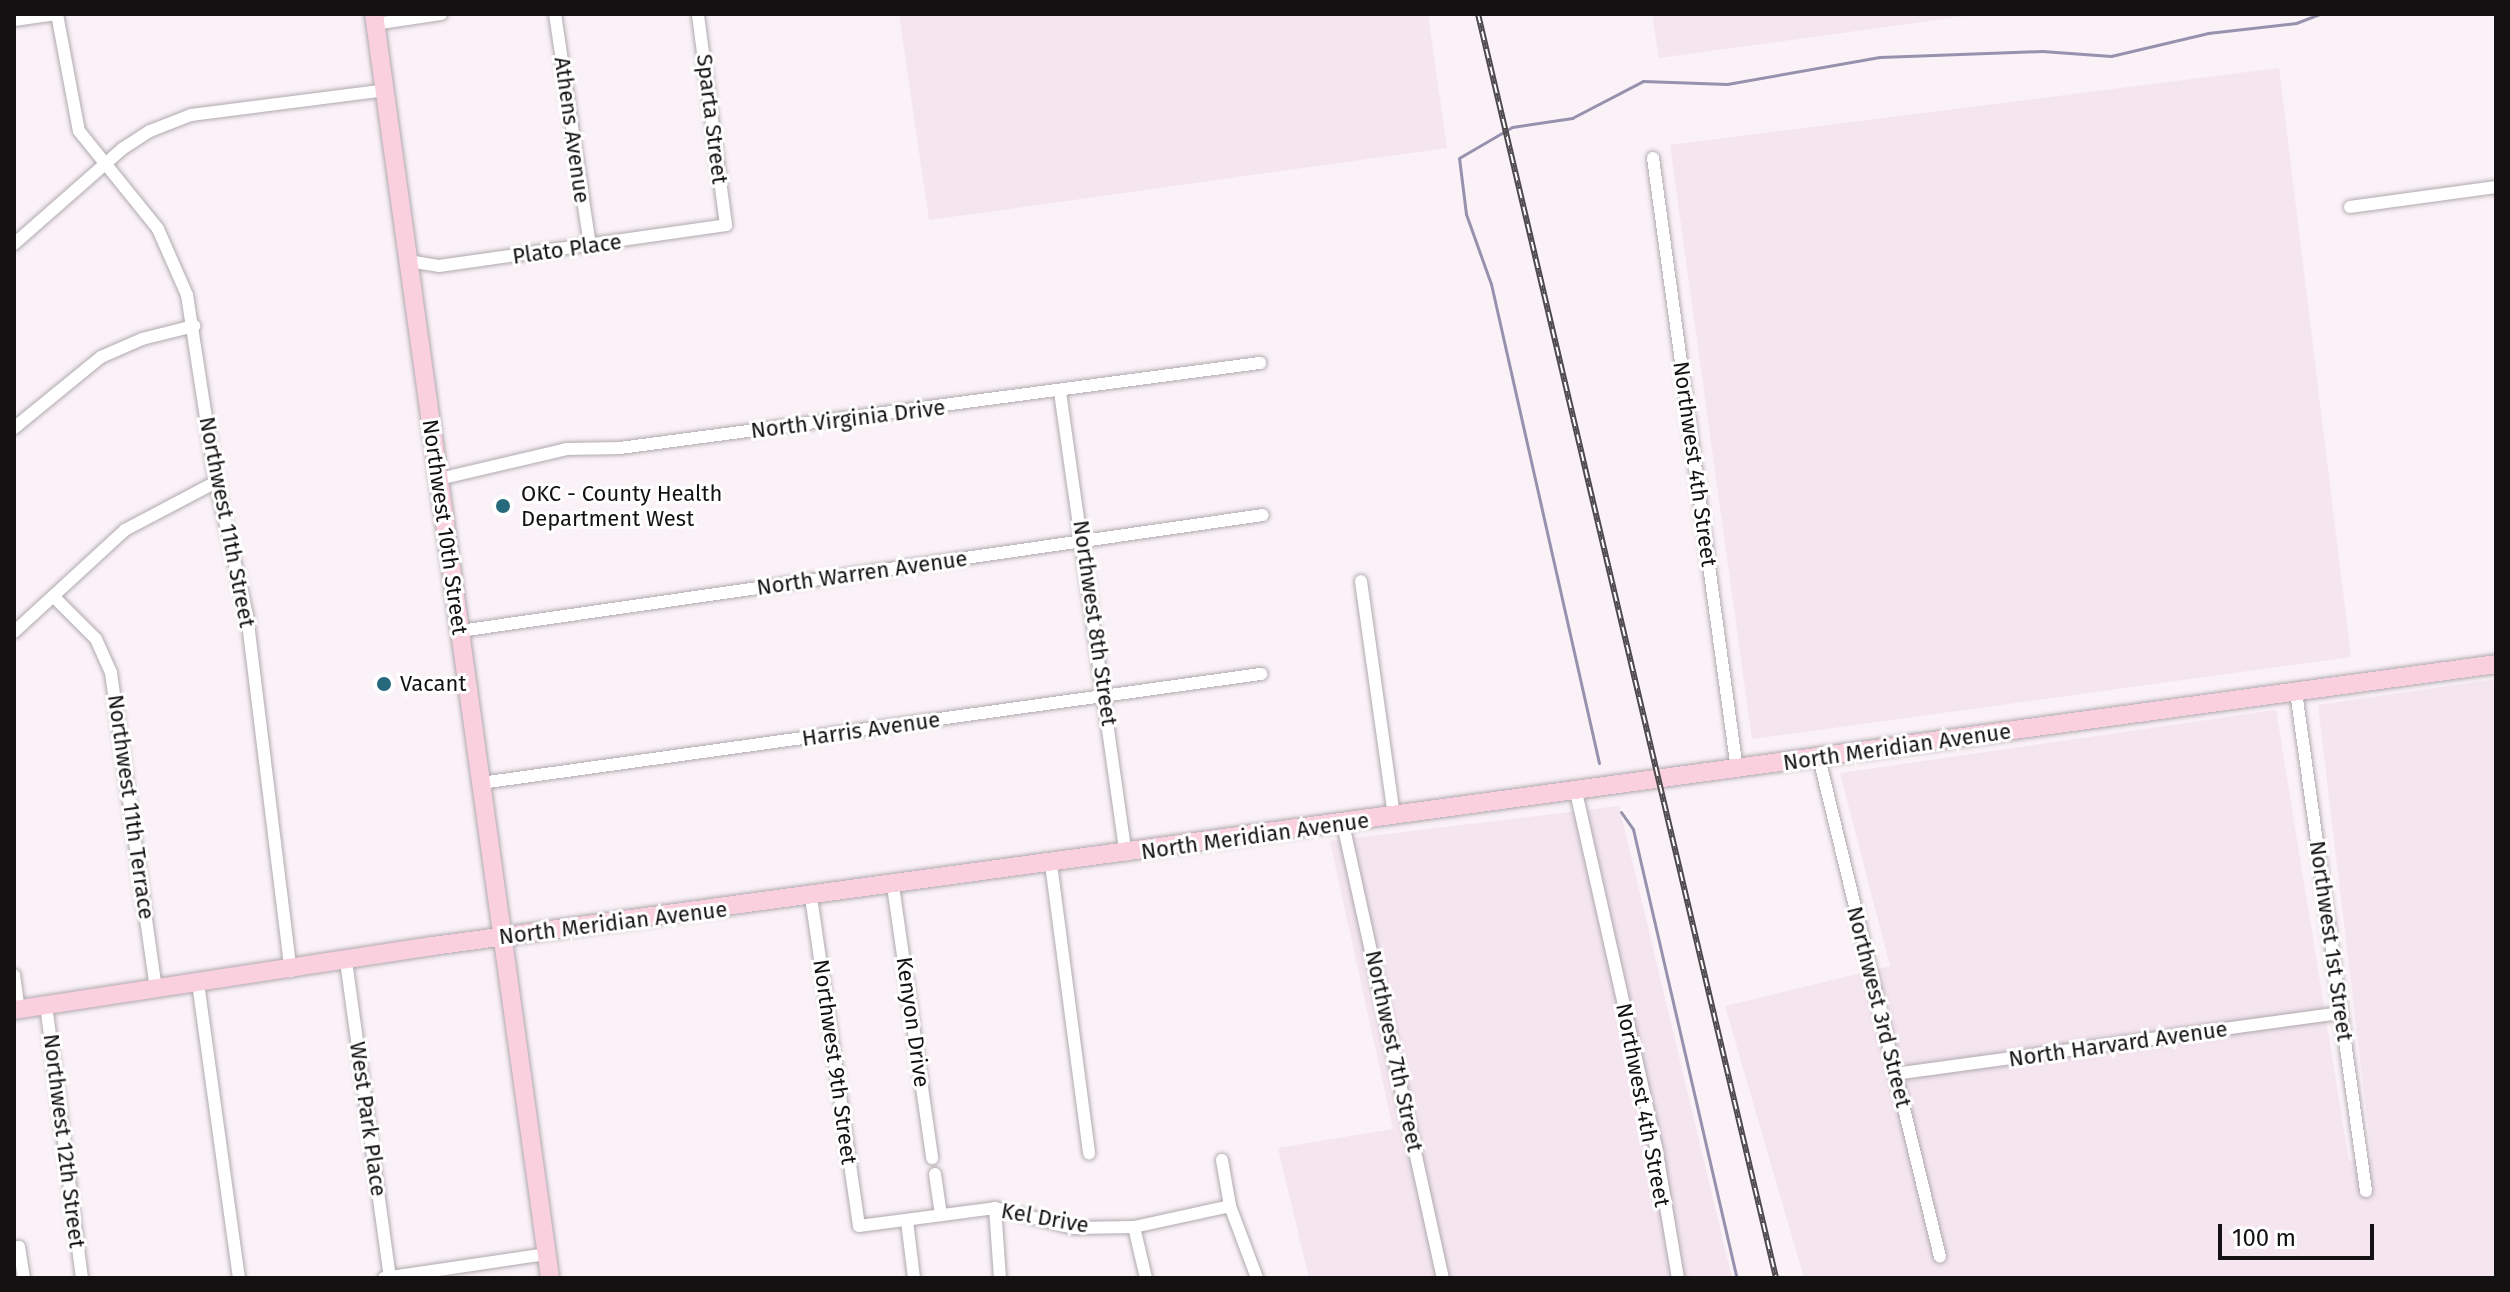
<!DOCTYPE html>
<style>
body{margin:0}
#map{position:relative;width:2510px;height:1292px;overflow:hidden;background:#faf2f7;font-family:"Fira Sans",sans-serif}
div>[style]{position:absolute}
.built>*{inset:0;background:#f4e5ef}
.stream>*{height:3px;margin:-1.5px;padding:0 1.5px;transform-origin:1.5px;border-radius:1.5px;background:#9692ae}
.roads{filter:drop-shadow(0 0 2px #b0a9ae) drop-shadow(0 0 2px #b0a9ae)}
.minor>*{height:12px;margin:-6px;padding:0 6px;transform-origin:6px;border-radius:6px;background:#fff}
.secondary>*{height:18px;margin:-9px;padding:0 9px;transform-origin:9px;border-radius:9px;background:#fad0de}
.rail>*{height:6px;margin-top:-3px;transform-origin:0;background:repeating-linear-gradient(90deg,#fff 0 9px,#4d494c 0 18px);box-sizing:border-box;border-block:2px solid #4d494c}
.dots>*{width:22px;height:22px;translate:-50% -50%;box-sizing:border-box;border:4px solid #fff;border-radius:50%}
span{translate:-50% -50%;white-space:nowrap;text-align:center;line-height:1.15;-webkit-text-stroke:6px #fff;paint-order:stroke}
.street-label{font-size:22px;color:#141113}
.poi-label{font-size:22px;color:#141113}
.left{translate:0 -50%;text-align:left}
.frame{position:absolute;inset:0;border:16px solid #141113;pointer-events:none}
.scale{position:absolute;left:2218px;top:1224px;width:156px;height:36px;box-sizing:border-box;border:4px solid #141113;border-top:0;padding-left:10px;font-size:24px;line-height:28px;white-space:nowrap;color:#141113;-webkit-text-stroke:6px #fff;paint-order:stroke}
</style>
<div id="map">
<div class="built">
<i style="clip-path:polygon(899px 14px,1428px 14px,1447px 148px,929px 220px)"></i>
<i style="clip-path:polygon(1652px 14px,1980px 14px,1659px 58px)"></i>
<i style="clip-path:polygon(2279px 68px,2351px 657px,1752px 739px,1670px 145px)"></i>
<i style="clip-path:polygon(2496px 679px,2496px 1278px,1804px 1278px,1725px 1006px,1890px 966px,1840px 773px,2276px 710px,2349px 1161px,2372px 1159px,2318px 705px)"></i>
<i style="clip-path:polygon(1619px 806px,1732px 1278px,1309px 1278px,1278px 1148px,1393px 1129px,1330px 841px)"></i>
</div>
<div class="stream">
<i style="left:1599px;top:763px;width:491px;rotate:-102.7deg"></i>
<i style="left:1491px;top:284px;width:74px;rotate:-109.7deg"></i>
<i style="left:1466px;top:214px;width:56px;rotate:-97.1deg"></i>
<i style="left:1459px;top:158px;width:61px;rotate:-30.3deg"></i>
<i style="left:1512px;top:127px;width:61px;rotate:-8.5deg"></i>
<i style="left:1572px;top:118px;width:80px;rotate:-27.5deg"></i>
<i style="left:1643px;top:81px;width:84px;rotate:2deg"></i>
<i style="left:1727px;top:84px;width:155px;rotate:-10deg"></i>
<i style="left:1880px;top:57px;width:162px;rotate:-2.1deg"></i>
<i style="left:2042px;top:51px;width:69px;rotate:4.1deg"></i>
<i style="left:2111px;top:56px;width:100px;rotate:-13.3deg"></i>
<i style="left:2208px;top:33px;width:89px;rotate:-6.5deg"></i>
<i style="left:2296px;top:23px;width:25px;rotate:-21deg"></i>
<i style="left:1621px;top:812px;width:21px;rotate:55deg"></i>
<i style="left:1633px;top:829px;width:461px;rotate:77deg"></i>
</div>
<div class="roads">
<div class="minor">
<i style="left:57px;top:14px;width:119px;rotate:79.4deg"></i>
<i style="left:79px;top:131px;width:126px;rotate:51.1deg"></i>
<i style="left:158px;top:229px;width:72px;rotate:66.3deg"></i>
<i style="left:187px;top:295px;width:189px;rotate:81.2deg"></i>
<i style="left:216px;top:482px;width:137px;rotate:76.9deg"></i>
<i style="left:247px;top:615px;width:359px;rotate:83deg"></i>
<i style="left:555px;top:14px;width:235px;rotate:81.4deg"></i>
<i style="left:14px;top:20px;width:43px;rotate:-7.9deg"></i>
<i style="left:375px;top:24px;width:67px;rotate:-8.6deg"></i>
<i style="left:1653px;top:158px;width:618px;rotate:82.18deg"></i>
<i style="left:2350px;top:207px;width:147px;rotate:-7.8deg"></i>
<i style="left:14px;top:244px;width:144px;rotate:-41.3deg"></i>
<i style="left:122px;top:149px;width:33px;rotate:-33deg"></i>
<i style="left:150px;top:131px;width:44px;rotate:-21.3deg"></i>
<i style="left:191px;top:115px;width:196px;rotate:-7.3deg"></i>
<i style="left:408px;top:261px;width:31px;rotate:9deg"></i>
<i style="left:439px;top:266px;width:290px;rotate:-8.1deg"></i>
<i style="left:726px;top:225px;width:213px;rotate:-97.6deg"></i>
<i style="left:1060px;top:392px;width:467px;rotate:81.9deg"></i>
<i style="left:14px;top:428px;width:112px;rotate:-39.2deg"></i>
<i style="left:101px;top:357px;width:45px;rotate:-23.7deg"></i>
<i style="left:142px;top:339px;width:54px;rotate:-14deg"></i>
<i style="left:439px;top:479px;width:131px;rotate:-13.2deg"></i>
<i style="left:567px;top:449px;width:53px;rotate:-1.1deg"></i>
<i style="left:620px;top:448px;width:646px;rotate:-7.57deg"></i>
<i style="left:1361px;top:581px;width:238px;rotate:82deg"></i>
<i style="left:54px;top:597px;width:59px;rotate:45deg"></i>
<i style="left:96px;top:639px;width:37px;rotate:66deg"></i>
<i style="left:111px;top:673px;width:320px;rotate:81.9deg"></i>
<i style="left:460px;top:631px;width:811px;rotate:-8.22deg"></i>
<i style="left:14px;top:632px;width:151px;rotate:-42.6deg"></i>
<i style="left:125px;top:530px;width:103px;rotate:-27.8deg"></i>
<i style="left:2296px;top:692px;width:504px;rotate:82.01deg"></i>
<i style="left:1819px;top:758px;width:513px;rotate:76.37deg"></i>
<i style="left:481px;top:783px;width:788px;rotate:-7.96deg"></i>
<i style="left:1576px;top:792px;width:364px;rotate:77.3deg"></i>
<i style="left:1656px;top:1147px;width:133px;rotate:80.5deg"></i>
<i style="left:1343px;top:824px;width:465px;rotate:77.6deg"></i>
<i style="left:1051px;top:864px;width:292px;rotate:82.5deg"></i>
<i style="left:893px;top:886px;width:275px;rotate:81.8deg"></i>
<i style="left:811px;top:897px;width:332px;rotate:81.7deg"></i>
<i style="left:859px;top:1226px;width:137px;rotate:-7.5deg"></i>
<i style="left:995px;top:1208px;width:81px;rotate:14.2deg"></i>
<i style="left:1074px;top:1228px;width:60px;rotate:-1deg"></i>
<i style="left:1134px;top:1227px;width:98px;rotate:-12.3deg"></i>
<i style="left:346px;top:961px;width:319px;rotate:82.1deg"></i>
<i style="left:14px;top:975px;width:34px;rotate:82deg"></i>
<i style="left:198px;top:983px;width:298px;rotate:82.1deg"></i>
<i style="left:46px;top:1005px;width:275px;rotate:82.5deg"></i>
<i style="left:1895px;top:1074px;width:450px;rotate:-7.8deg"></i>
<i style="left:1222px;top:1160px;width:47px;rotate:80.1deg"></i>
<i style="left:1230px;top:1206px;width:77px;rotate:69.4deg"></i>
<i style="left:935px;top:1174px;width:41px;rotate:81.7deg"></i>
<i style="left:995px;top:1208px;width:70px;rotate:85.9deg"></i>
<i style="left:907px;top:1221px;width:57px;rotate:83deg"></i>
<i style="left:1134px;top:1227px;width:52px;rotate:76.8deg"></i>
<i style="left:14px;top:1248px;width:5px;rotate:-11deg"></i>
<i style="left:19px;top:1247px;width:31px;rotate:81deg"></i>
<i style="left:384px;top:1278px;width:165px;rotate:-8.4deg"></i>
</div>
<div class="secondary">
<i style="left:374px;top:14px;width:1276px;rotate:82.07deg"></i>
<i style="left:14px;top:1010px;width:424px;rotate:-8.7deg"></i>
<i style="left:433px;top:946px;width:2082px;rotate:-7.78deg"></i>
</div>
</div>
<div class="rail">
<i style="left:1478px;top:14px;width:1299px;rotate:76.73deg"></i>
</div>
<div class="dots">
<i style="left:503px;top:506px;background:#26697b"></i>
<i style="left:384px;top:684px;background:#26697b"></i>
</div>
<div class="street-label">
<span style="left:712px;top:119px;rotate:83deg">Sparta Street</span>
<span style="left:572px;top:130px;rotate:82deg">Athens Avenue</span>
<span style="left:567px;top:249px;rotate:-8deg">Plato Place</span>
<span style="left:848px;top:419px;rotate:-7deg">North Virginia Drive</span>
<span style="left:1695px;top:464px;rotate:82deg">Northwest 4th Street</span>
<span style="left:227px;top:522px;rotate:79deg">Northwest 11th Street</span>
<span style="left:445px;top:527px;rotate:82deg">Northwest 10th Street</span>
<span style="left:862px;top:573px;rotate:-8deg">North Warren Avenue</span>
<span style="left:1095px;top:623px;rotate:82deg">Northwest 8th Street</span>
<span style="left:871px;top:729px;rotate:-8deg">Harris Avenue</span>
<span style="left:1897px;top:747px;rotate:-8deg">North Meridian Avenue</span>
<span style="left:131px;top:807px;rotate:82deg">Northwest 11th Terrace</span>
<span style="left:1255px;top:836px;rotate:-8deg">North Meridian Avenue</span>
<span style="left:613px;top:923px;rotate:-7deg">North Meridian Avenue</span>
<span style="left:2331px;top:941px;rotate:82deg">Northwest 1st Street</span>
<span style="left:1879px;top:1007px;rotate:76deg">Northwest 3rd Street</span>
<span style="left:913px;top:1022px;rotate:82deg">Kenyon Drive</span>
<span style="left:2118px;top:1044px;rotate:-8deg">North Harvard Avenue</span>
<span style="left:1394px;top:1051px;rotate:78deg">Northwest 7th Street</span>
<span style="left:835px;top:1062px;rotate:82deg">Northwest 9th Street</span>
<span style="left:1643px;top:1105px;rotate:79deg">Northwest 4th Street</span>
<span style="left:368px;top:1119px;rotate:82deg">West Park Place</span>
<span style="left:64px;top:1141px;rotate:83deg">Northwest 12th Street</span>
<span style="left:1045px;top:1218px;rotate:10deg">Kel Drive</span>
</div>
<div class="poi-label">
<span class="left" style="left:521px;top:506px">OKC - County Health<br>Department West</span>
<span class="left" style="left:400px;top:684px">Vacant</span>
</div>
<div class="frame"></div>
<div class="scale">100 m</div>
</div>
